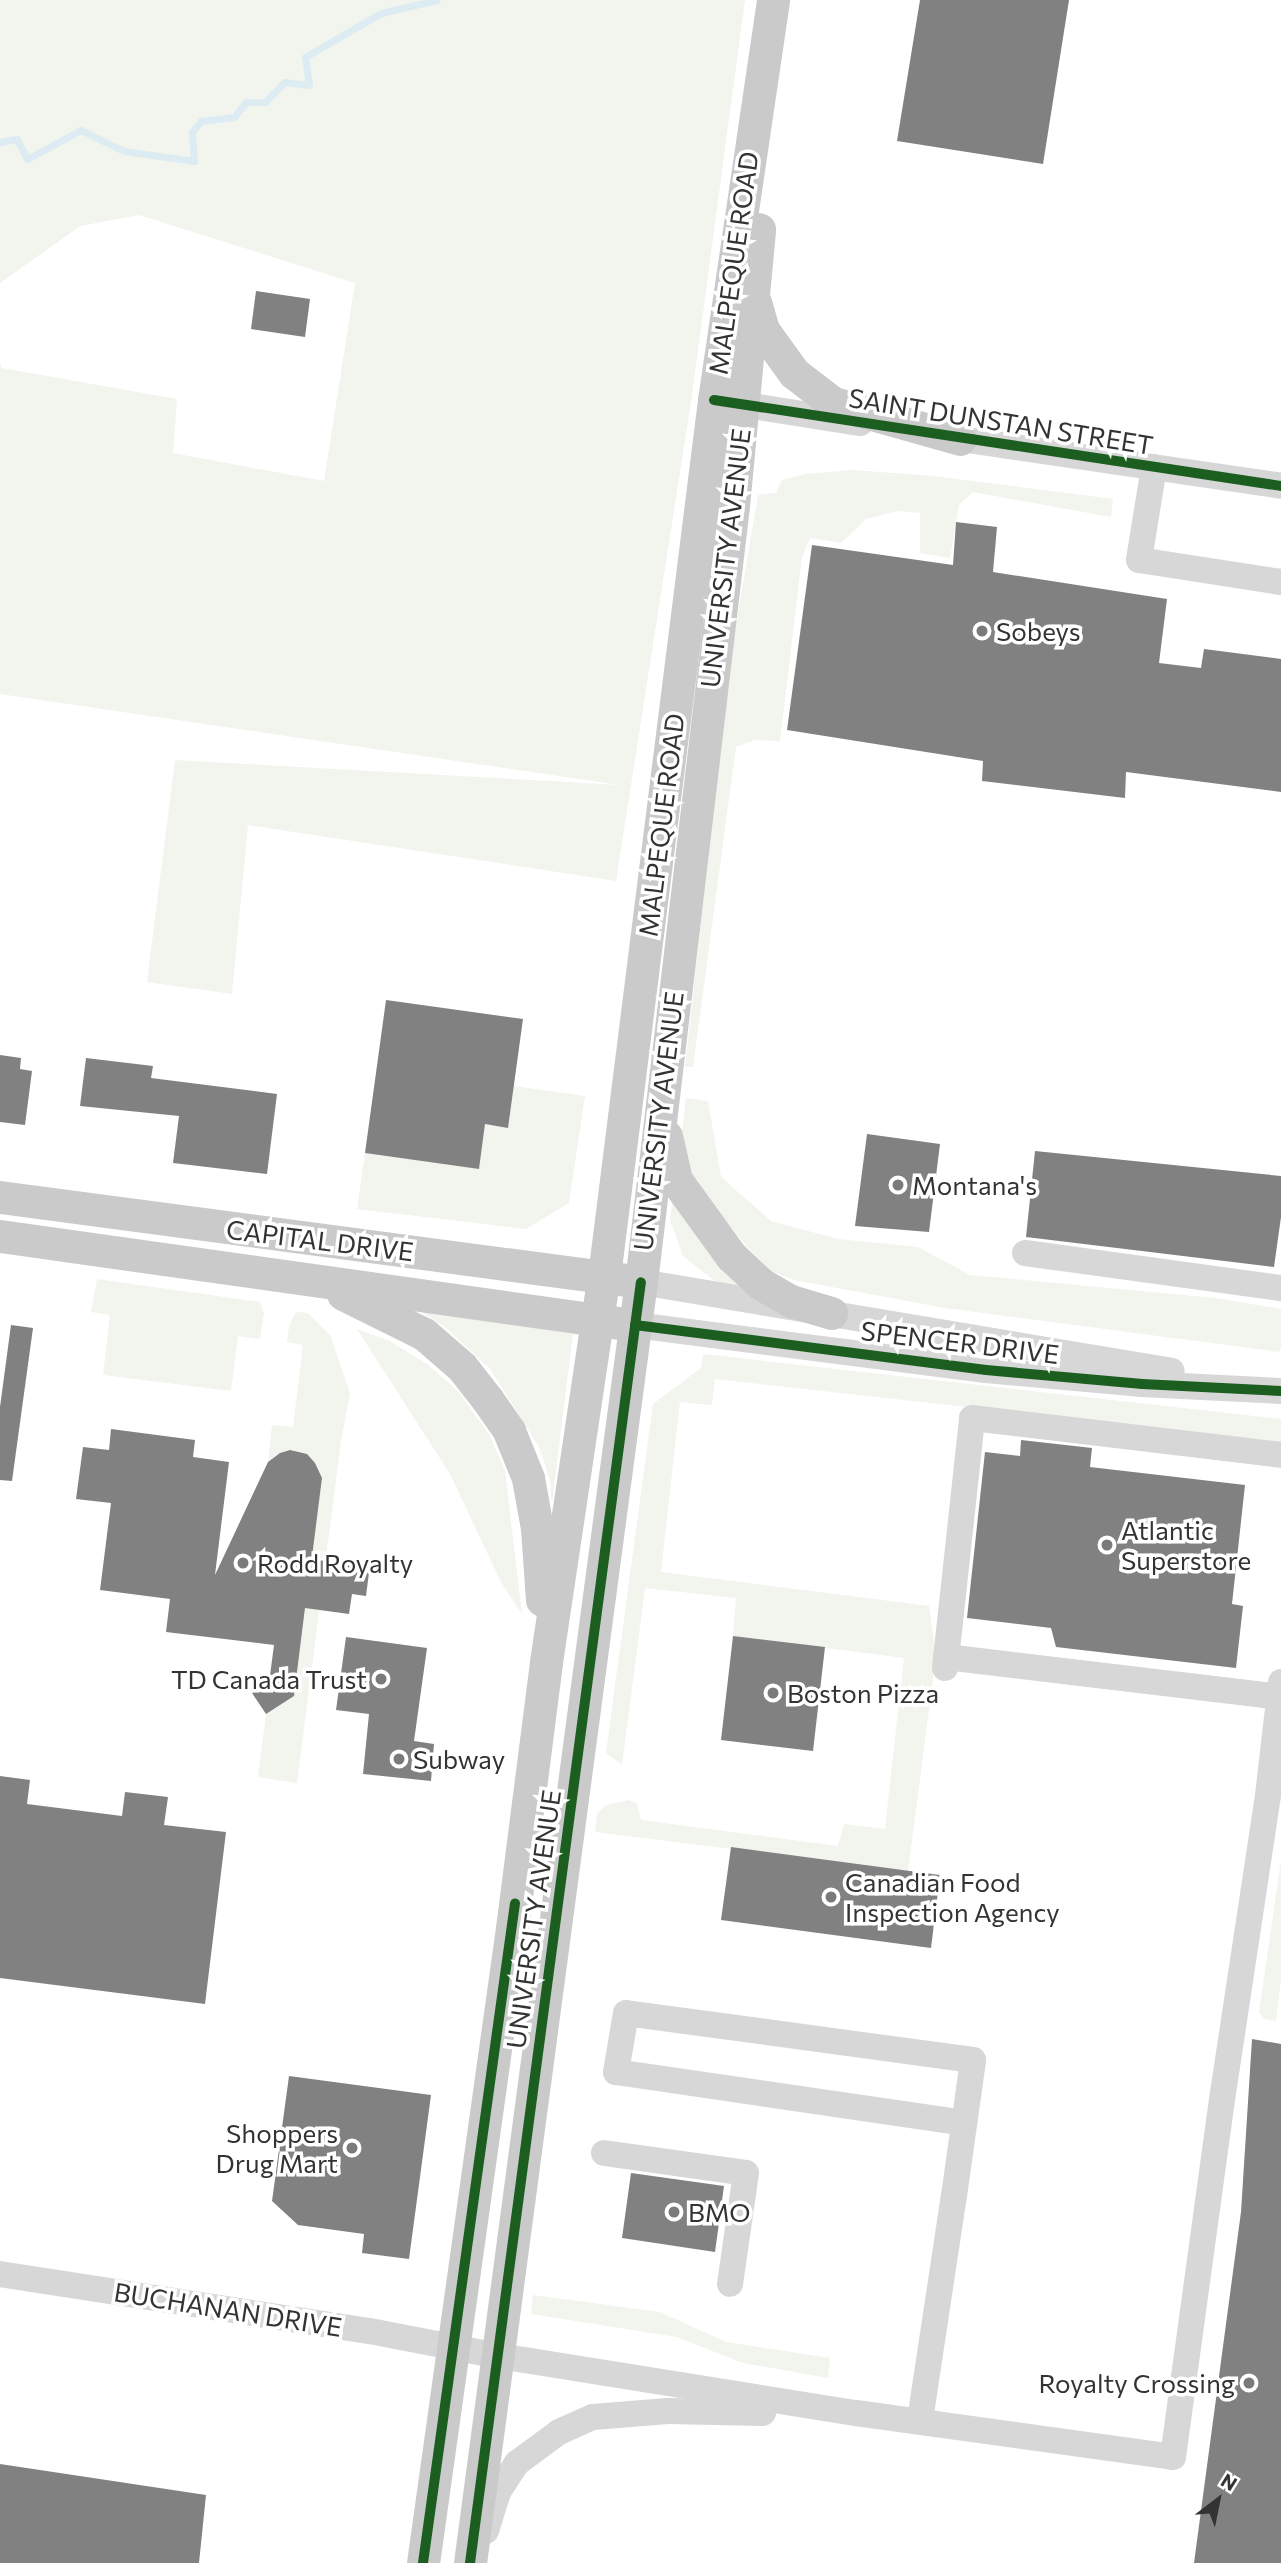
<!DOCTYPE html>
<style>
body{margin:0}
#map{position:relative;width:1281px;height:2563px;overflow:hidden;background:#fff;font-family:Commissioner,sans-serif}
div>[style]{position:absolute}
.green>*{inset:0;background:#f1f5ed}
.stream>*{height:7px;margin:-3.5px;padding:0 3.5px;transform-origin:3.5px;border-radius:3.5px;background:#ddebf3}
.building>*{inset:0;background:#818181}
.minor>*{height:26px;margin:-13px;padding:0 13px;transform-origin:13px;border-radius:13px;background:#d7d7d7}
.major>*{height:33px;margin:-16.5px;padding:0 16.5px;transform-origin:16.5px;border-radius:16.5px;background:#cacaca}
.cycleway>*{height:10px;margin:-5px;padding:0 5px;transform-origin:5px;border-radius:5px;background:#1b5e20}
.dots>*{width:19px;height:19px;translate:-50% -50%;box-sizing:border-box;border:4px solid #fff;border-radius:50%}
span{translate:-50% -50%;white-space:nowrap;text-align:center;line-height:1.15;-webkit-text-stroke:7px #fff;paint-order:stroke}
.street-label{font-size:26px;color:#333}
.poi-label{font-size:26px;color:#333}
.left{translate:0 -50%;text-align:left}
.right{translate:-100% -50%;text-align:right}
.north{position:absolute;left:1183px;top:2465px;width:70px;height:70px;-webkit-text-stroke:5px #fff;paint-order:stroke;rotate:32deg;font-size:19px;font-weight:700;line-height:28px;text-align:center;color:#333}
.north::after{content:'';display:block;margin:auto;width:24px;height:32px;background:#333;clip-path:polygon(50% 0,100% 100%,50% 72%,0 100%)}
</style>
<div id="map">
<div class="green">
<i style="clip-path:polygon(0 0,745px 0,691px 402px,616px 881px,248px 825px,232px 994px,147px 982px,175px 760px,620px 785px,0 694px,0 363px,2px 368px,177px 399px,173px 453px,324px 481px,355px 283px,139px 215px,80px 226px,0 283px)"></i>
<i style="clip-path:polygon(853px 470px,934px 476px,1113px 499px,1111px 517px,973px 492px,959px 505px,950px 558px,920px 553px,920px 513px,898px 511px,866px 519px,841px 543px,810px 538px,802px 557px,780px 741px,755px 740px,736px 747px,693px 1067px,685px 1067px,730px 661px,758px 495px,776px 493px,782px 480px,805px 474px)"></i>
<i style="clip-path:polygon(514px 1086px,585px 1096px,569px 1203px,526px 1229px,357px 1209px,365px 1153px,479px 1169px,485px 1124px,508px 1127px)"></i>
<i style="clip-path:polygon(686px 1098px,708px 1101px,721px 1177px,771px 1221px,838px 1239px,918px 1247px,970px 1275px,1215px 1298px,1281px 1309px,1281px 1348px,1279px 1352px,945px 1308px,794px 1280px,771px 1271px,747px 1247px,687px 1172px,680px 1149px)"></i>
<i style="clip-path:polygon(674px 1189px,758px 1290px,716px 1282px,683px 1256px,670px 1220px)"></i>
<i style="clip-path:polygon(97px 1279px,260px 1302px,264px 1313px,260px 1339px,238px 1336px,231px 1391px,103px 1375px,110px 1315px,91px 1312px)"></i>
<i style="clip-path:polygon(419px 1310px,573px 1334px,552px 1503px,550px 1480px,539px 1447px,491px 1370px,446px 1328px)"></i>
<i style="clip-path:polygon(296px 1312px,308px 1313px,330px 1335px,350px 1393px,341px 1441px,297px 1783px,258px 1777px,266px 1714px,294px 1696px,322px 1478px,307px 1454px,290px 1450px,280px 1453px,268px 1462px,272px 1425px,293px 1427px,303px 1345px,287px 1342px,289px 1326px)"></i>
<i style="clip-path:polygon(357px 1329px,390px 1341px,428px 1365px,457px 1390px,489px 1434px,505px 1471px,522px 1614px,501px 1582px,450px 1474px)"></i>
<i style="clip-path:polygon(703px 1354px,1281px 1419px,1281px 1442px,715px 1379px,712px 1405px,680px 1402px,661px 1572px,929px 1606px,936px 1656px,908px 1871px,595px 1832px,597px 1814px,606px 1805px,629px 1800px,637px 1804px,641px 1820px,838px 1846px,844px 1824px,885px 1829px,904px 1658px,733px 1636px,736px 1598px,645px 1588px,622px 1765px,606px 1753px,653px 1404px,701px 1368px)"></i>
<i style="clip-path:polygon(1281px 1860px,1281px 1979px,1276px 2021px,1264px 2019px,1259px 2012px)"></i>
<i style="clip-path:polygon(533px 2295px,660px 2312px,726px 2342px,830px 2358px,828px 2378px,743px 2363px,677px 2337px,531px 2314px)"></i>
</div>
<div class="stream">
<i style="left:0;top:142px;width:17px;rotate:-10deg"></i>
<i style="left:17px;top:139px;width:22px;rotate:63deg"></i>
<i style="left:27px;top:159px;width:61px;rotate:-28.2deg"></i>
<i style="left:81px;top:130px;width:48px;rotate:26deg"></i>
<i style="left:124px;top:151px;width:71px;rotate:8.1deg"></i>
<i style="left:194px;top:161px;width:29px;rotate:-94deg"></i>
<i style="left:192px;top:132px;width:14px;rotate:-51deg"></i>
<i style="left:201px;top:121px;width:33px;rotate:-7deg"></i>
<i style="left:234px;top:117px;width:19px;rotate:-51deg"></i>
<i style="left:246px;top:102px;width:19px"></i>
<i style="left:265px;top:102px;width:28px;rotate:-46deg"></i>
<i style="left:284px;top:82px;width:25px;rotate:7deg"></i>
<i style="left:309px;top:85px;width:28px;rotate:-98deg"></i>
<i style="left:305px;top:57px;width:88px;rotate:-30.1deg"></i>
<i style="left:381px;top:13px;width:57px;rotate:-13.1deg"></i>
</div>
<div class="building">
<i style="clip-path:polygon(920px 0,1069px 0,1043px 164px,897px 141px)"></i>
<i style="clip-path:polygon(256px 291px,310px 299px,305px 337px,251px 329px)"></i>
<i style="clip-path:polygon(956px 522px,997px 527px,993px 572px,1167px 599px,1159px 663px,1201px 668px,1204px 649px,1281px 659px,1281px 792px,1126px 772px,1125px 798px,982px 781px,983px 761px,787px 730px,812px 545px,953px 565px)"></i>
<i style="clip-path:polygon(386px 1000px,523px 1019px,508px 1128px,485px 1124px,479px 1169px,365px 1153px)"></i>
<i style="clip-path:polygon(0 1055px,21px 1058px,20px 1069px,32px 1071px,25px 1125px,0 1122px)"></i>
<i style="clip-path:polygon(86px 1058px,153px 1066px,151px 1078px,277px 1094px,267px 1174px,173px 1163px,179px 1116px,80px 1106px)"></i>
<i style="clip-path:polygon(867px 1134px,940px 1144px,929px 1232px,855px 1226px)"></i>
<i style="clip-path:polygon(1035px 1151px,1281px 1176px,1281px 1217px,1274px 1267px,1026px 1237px)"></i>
<i style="clip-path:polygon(11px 1325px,33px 1328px,12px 1481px,0 1480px,0 1407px)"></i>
<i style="clip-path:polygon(111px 1429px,195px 1440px,193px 1457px,229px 1462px,215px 1575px,268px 1462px,280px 1453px,290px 1450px,307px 1454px,315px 1463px,322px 1478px,312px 1557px,370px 1565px,366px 1596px,352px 1594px,349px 1614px,305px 1608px,294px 1696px,266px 1714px,252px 1693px,269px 1683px,274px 1645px,166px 1632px,170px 1599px,100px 1590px,111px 1503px,76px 1499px,83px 1447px,109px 1450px)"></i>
<i style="clip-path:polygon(1021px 1440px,1092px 1448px,1090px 1467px,1245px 1485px,1232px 1604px,1243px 1606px,1236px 1668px,1056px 1647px,1051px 1628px,967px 1618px,985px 1452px,1020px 1456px)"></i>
<i style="clip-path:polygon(733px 1636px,825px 1647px,813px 1751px,721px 1740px)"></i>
<i style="clip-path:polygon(346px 1637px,427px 1648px,414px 1741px,434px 1744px,431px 1781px,363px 1774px,369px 1714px,336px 1710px)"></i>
<i style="clip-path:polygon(0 1776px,30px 1780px,27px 1804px,122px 1816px,125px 1792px,168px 1797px,164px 1825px,226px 1832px,205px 2004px,0 1978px)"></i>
<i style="clip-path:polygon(731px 1847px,940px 1875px,931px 1948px,721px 1920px)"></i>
<i style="clip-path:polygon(1252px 2039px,1281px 2044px,1281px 2563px,1194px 2563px,1241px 2212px)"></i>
<i style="clip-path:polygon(289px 2076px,431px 2095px,409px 2259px,362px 2253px,364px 2234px,298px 2225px,272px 2201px)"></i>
<i style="clip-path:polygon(631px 2173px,724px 2186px,715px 2252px,622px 2238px)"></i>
<i style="clip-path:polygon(0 2464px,206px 2495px,199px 2563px,0 2563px)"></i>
</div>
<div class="minor">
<i style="left:726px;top:402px;width:136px;rotate:8.9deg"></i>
<i style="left:940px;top:436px;width:345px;rotate:8.3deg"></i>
<i style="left:1154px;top:467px;width:94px;rotate:99.2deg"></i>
<i style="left:1139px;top:560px;width:144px;rotate:8.8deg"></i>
<i style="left:1025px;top:1253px;width:258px;rotate:7.8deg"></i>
<i style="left:641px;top:1282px;width:538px;rotate:9.51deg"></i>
<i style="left:635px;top:1325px;width:354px;rotate:7.3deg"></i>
<i style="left:986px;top:1370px;width:157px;rotate:5.1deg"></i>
<i style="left:1142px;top:1384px;width:139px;rotate:2.9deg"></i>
<i style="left:946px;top:1657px;width:335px;rotate:6.8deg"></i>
<i style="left:945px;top:1668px;width:251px;rotate:-83.8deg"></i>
<i style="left:972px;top:1418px;width:311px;rotate:6.8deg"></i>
<i style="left:604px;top:2153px;width:143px;rotate:8deg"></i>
<i style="left:746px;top:2173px;width:112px;rotate:98.2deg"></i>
<i style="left:0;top:2274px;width:374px;rotate:8.8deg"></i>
<i style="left:370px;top:2331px;width:131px;rotate:11deg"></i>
<i style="left:499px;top:2356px;width:362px;rotate:9.1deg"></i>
<i style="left:856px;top:2413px;width:320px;rotate:7.9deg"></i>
<i style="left:1173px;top:2457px;width:367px;rotate:-82.2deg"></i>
<i style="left:1223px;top:2093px;width:301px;rotate:-81.4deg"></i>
<i style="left:1268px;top:1795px;width:114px;rotate:-83.4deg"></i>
<i style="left:920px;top:2420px;width:227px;rotate:-81.4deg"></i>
<i style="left:954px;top:2196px;width:137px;rotate:-82deg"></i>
<i style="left:973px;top:2060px;width:350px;rotate:-172.3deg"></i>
<i style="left:626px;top:2013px;width:60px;rotate:99.6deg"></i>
<i style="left:616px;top:2072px;width:352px;rotate:8.3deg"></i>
<i style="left:486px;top:2531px;width:41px;rotate:-72.9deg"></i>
<i style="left:498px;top:2492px;width:35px;rotate:-57deg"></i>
<i style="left:517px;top:2463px;width:52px;rotate:-36.4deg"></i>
<i style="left:559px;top:2432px;width:37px;rotate:-24deg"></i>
<i style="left:593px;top:2417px;width:75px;rotate:-4.6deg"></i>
<i style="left:668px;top:2411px;width:95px;rotate:1.2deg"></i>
</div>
<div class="major">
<i style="left:755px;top:302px;width:29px;rotate:74deg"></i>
<i style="left:763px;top:330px;width:53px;rotate:54.2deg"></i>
<i style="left:794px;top:373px;width:49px;rotate:37.6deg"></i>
<i style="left:833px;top:403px;width:132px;rotate:15.8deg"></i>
<i style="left:666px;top:1136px;width:45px;rotate:77.2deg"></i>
<i style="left:676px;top:1180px;width:94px;rotate:54.1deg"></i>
<i style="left:731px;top:1256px;width:41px;rotate:43deg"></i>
<i style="left:761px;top:1284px;width:34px;rotate:30deg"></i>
<i style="left:791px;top:1301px;width:42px;rotate:16.7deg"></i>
<i style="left:0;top:1197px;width:631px;rotate:7.55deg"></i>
<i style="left:0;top:1236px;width:625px;rotate:8deg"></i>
<i style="left:343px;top:1294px;width:90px;rotate:26.3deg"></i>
<i style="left:424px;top:1334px;width:50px;rotate:41deg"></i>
<i style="left:462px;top:1367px;width:41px;rotate:52deg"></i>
<i style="left:487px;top:1399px;width:39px;rotate:55deg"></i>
<i style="left:509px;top:1431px;width:51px;rotate:68deg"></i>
<i style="left:528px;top:1478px;width:51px;rotate:79.8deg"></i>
<i style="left:537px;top:1528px;width:72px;rotate:86deg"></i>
<i style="left:423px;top:2563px;width:641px;rotate:-82.02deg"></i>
<i style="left:512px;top:1928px;width:268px;rotate:-82.7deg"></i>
<i style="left:546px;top:1662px;width:390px;rotate:-81.5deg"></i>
<i style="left:604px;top:1276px;width:883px;rotate:-82.84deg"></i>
<i style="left:714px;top:400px;width:404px;rotate:-81.6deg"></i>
<i style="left:470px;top:2563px;width:1292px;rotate:-82.4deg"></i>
<i style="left:641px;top:1282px;width:781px;rotate:-83.24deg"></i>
<i style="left:733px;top:506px;width:278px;rotate:-84.6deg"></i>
</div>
<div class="cycleway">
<i style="left:714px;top:400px;width:573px;rotate:8.62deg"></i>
<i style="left:635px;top:1325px;width:354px;rotate:7.3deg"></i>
<i style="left:986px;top:1370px;width:157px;rotate:5.1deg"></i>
<i style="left:1142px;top:1384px;width:139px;rotate:2.9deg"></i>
<i style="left:423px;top:2563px;width:666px;rotate:-82.06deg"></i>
<i style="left:470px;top:2563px;width:1292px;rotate:-82.4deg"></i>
</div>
<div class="dots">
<i style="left:982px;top:631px;background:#7a7a7a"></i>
<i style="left:898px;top:1185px;background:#7a7a7a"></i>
<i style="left:1107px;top:1545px;background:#7a7a7a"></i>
<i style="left:243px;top:1563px;background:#7a7a7a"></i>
<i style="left:381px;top:1679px;background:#7a7a7a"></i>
<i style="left:773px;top:1693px;background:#7a7a7a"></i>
<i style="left:399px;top:1759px;background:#7a7a7a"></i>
<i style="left:831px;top:1897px;background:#7a7a7a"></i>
<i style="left:352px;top:2148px;background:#7a7a7a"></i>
<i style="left:674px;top:2212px;background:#7a7a7a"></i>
<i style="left:1249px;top:2383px;background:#7a7a7a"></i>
</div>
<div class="street-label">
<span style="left:733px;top:263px;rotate:-82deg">MALPEQUE ROAD</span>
<span style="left:1001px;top:421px;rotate:9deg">SAINT DUNSTAN STREET</span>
<span style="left:725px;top:558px;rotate:-83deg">UNIVERSITY AVENUE</span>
<span style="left:661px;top:825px;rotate:-83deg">MALPEQUE ROAD</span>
<span style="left:658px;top:1121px;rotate:-83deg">UNIVERSITY AVENUE</span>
<span style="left:320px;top:1240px;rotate:7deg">CAPITAL DRIVE</span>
<span style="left:960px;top:1342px;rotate:7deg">SPENCER DRIVE</span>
<span style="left:533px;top:1919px;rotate:-82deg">UNIVERSITY AVENUE</span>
<span style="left:228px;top:2309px;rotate:9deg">BUCHANAN DRIVE</span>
</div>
<div class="poi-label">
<span class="left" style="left:996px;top:631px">Sobeys</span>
<span class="left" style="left:912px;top:1185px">Montana's</span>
<span class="left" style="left:1121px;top:1545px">Atlantic<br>Superstore</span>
<span class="left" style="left:257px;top:1563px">Rodd Royalty</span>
<span class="right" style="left:367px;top:1679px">TD Canada Trust</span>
<span class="left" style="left:787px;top:1693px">Boston Pizza</span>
<span class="left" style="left:413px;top:1759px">Subway</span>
<span class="left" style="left:845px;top:1897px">Canadian Food<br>Inspection Agency</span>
<span class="right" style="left:338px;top:2148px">Shoppers<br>Drug Mart</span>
<span class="left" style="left:688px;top:2212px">BMO</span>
<span class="right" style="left:1235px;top:2383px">Royalty Crossing</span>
</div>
<div class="north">N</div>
</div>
